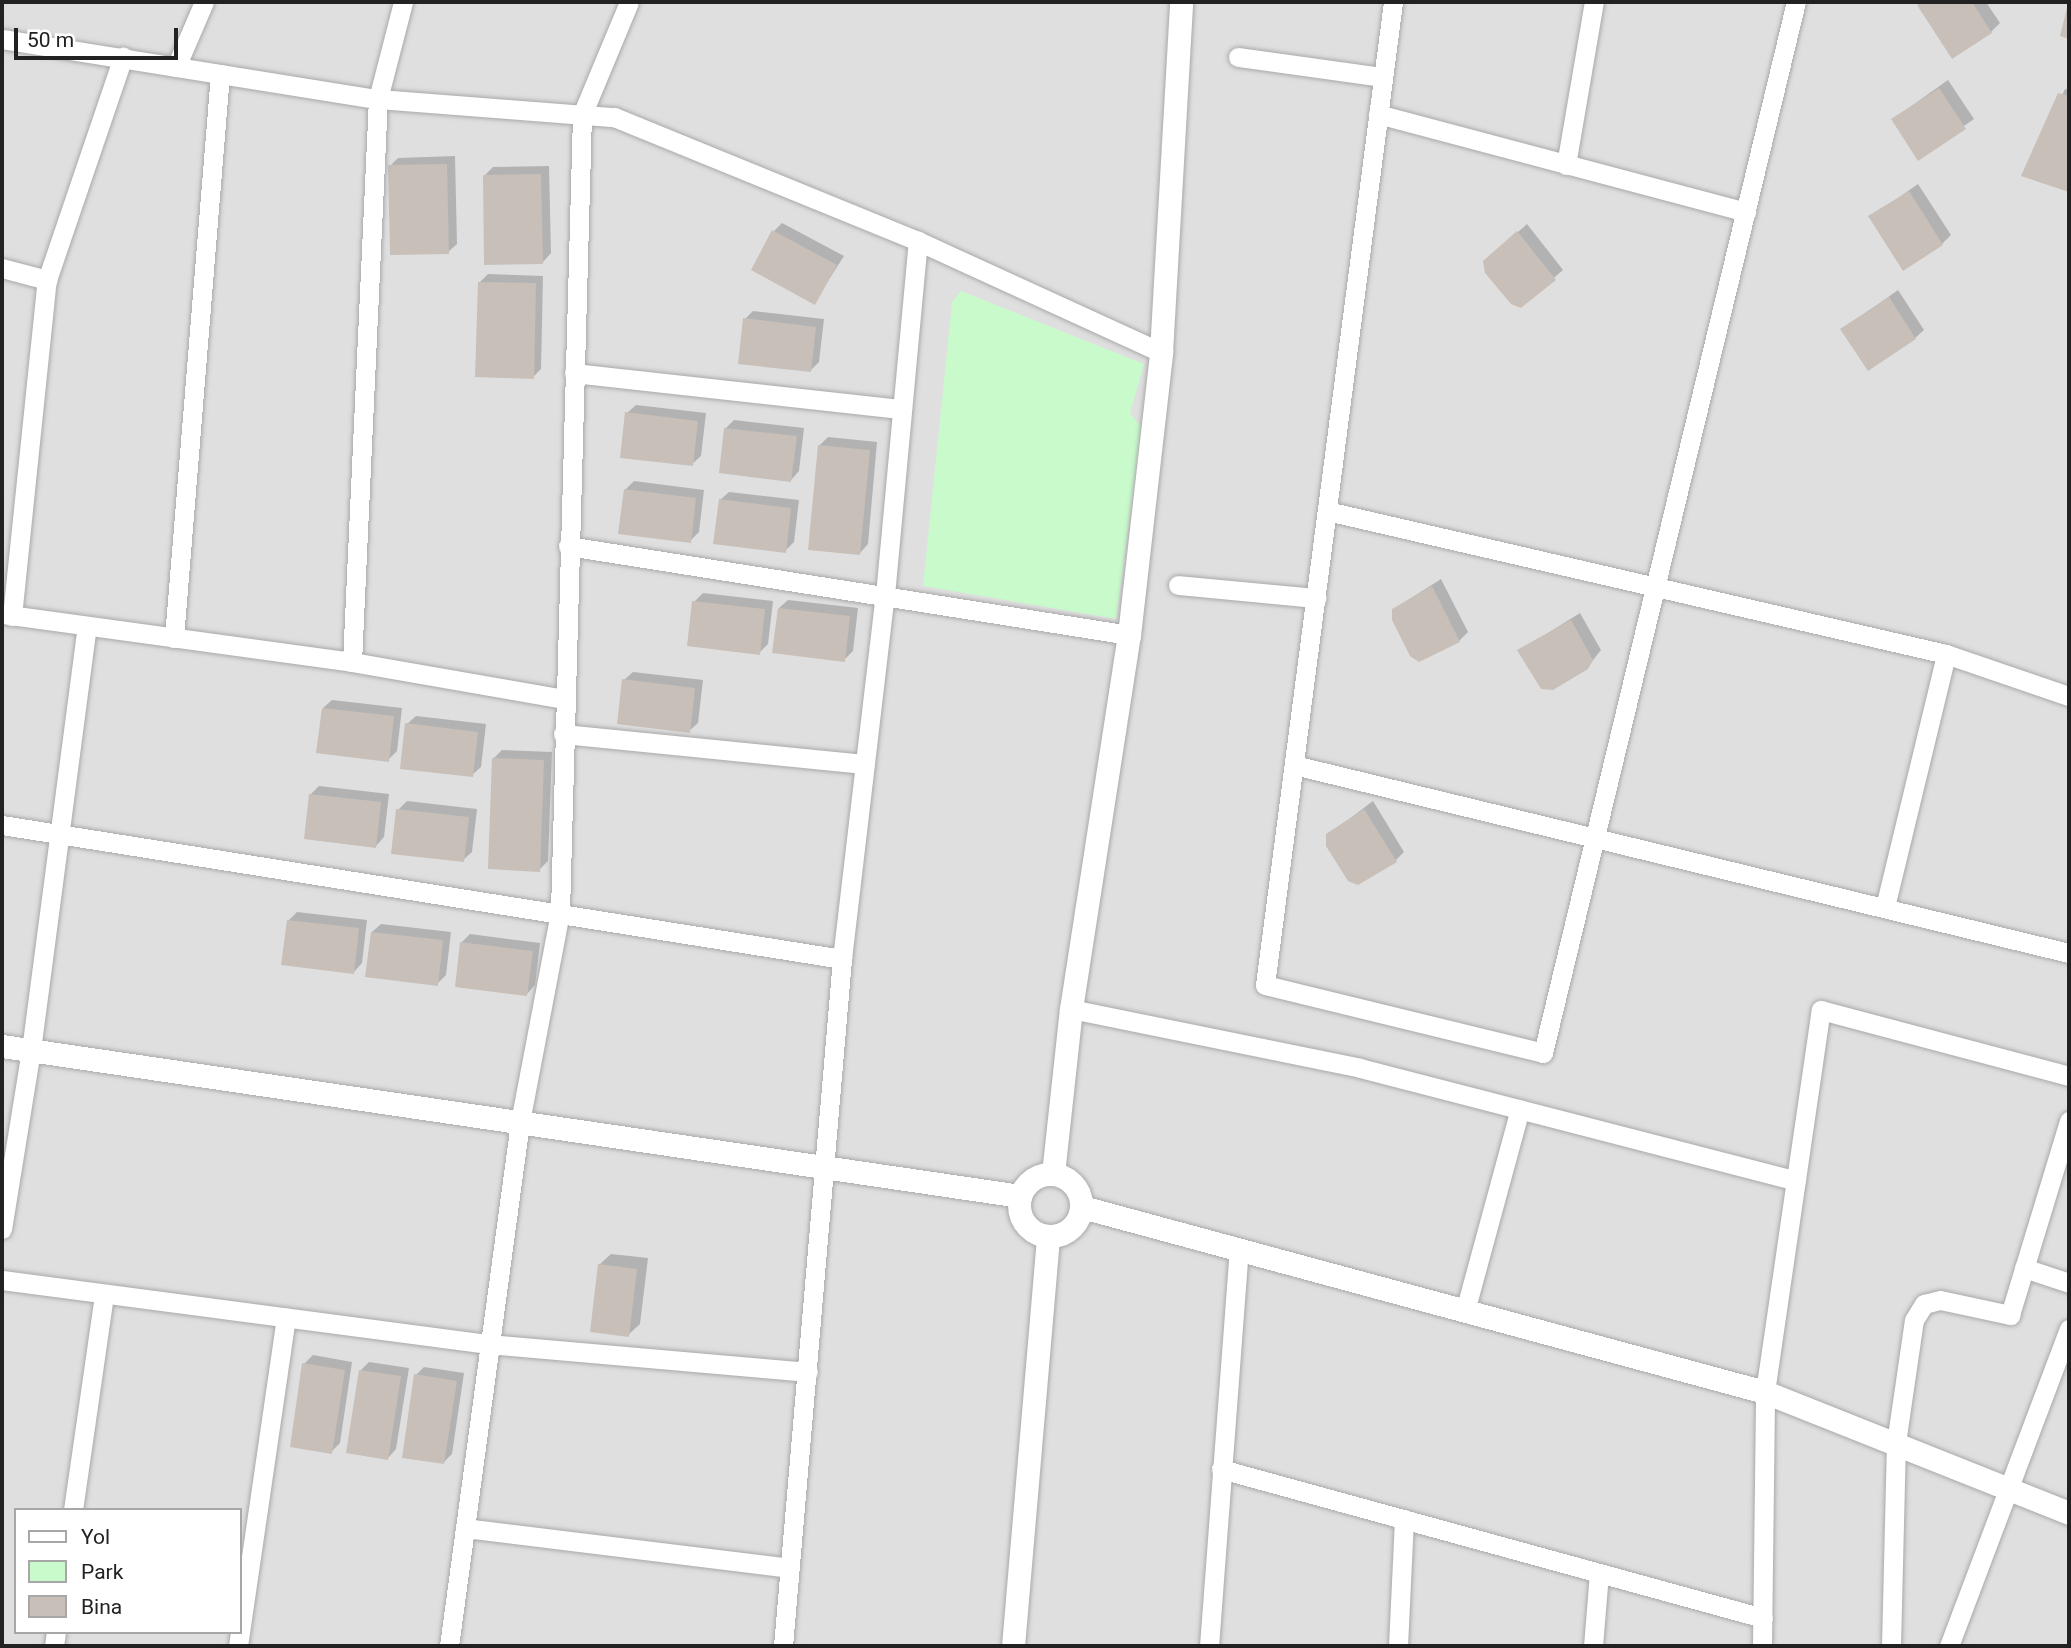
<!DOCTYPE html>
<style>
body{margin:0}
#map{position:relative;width:2071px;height:1648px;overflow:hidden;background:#f2efe9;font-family:Roboto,sans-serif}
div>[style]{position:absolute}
.residential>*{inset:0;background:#e0dfdf}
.park>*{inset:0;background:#c8facc}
.shadow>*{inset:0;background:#0003}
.building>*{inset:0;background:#c7bfb8}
.roads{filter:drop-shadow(0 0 2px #a9a9a9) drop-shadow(0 0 2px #a9a9a9)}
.minor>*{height:19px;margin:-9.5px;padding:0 9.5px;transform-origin:9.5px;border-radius:9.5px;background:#fff}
.tertiary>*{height:23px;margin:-11.5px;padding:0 11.5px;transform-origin:11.5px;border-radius:11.5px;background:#fff}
.tertiary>.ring{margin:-11.5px;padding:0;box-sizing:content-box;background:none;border:23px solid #fff;border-radius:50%}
span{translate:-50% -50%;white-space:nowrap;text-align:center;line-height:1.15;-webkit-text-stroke:7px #fff;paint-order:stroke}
.frame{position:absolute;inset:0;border:4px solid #222;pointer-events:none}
.legend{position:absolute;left:14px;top:1508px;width:228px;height:126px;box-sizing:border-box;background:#fff;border:2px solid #a7a7a7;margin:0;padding:9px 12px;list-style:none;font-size:21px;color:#222}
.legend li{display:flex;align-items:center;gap:14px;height:35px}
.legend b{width:35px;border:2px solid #a7a7a7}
.scale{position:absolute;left:14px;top:28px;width:164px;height:32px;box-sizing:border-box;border:4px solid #222;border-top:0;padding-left:9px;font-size:21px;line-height:24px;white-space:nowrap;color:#222;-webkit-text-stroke:5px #fff;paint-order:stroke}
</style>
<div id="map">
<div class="residential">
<i style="clip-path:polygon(evenodd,2px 2px,2069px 2px,2069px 1646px,2px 1646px,2px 2px,16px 1510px,240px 1510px,240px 1632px,16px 1632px,16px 1510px)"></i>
</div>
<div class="park">
<i style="clip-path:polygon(961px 291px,1144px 364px,1130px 414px,1142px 427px,1116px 619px,923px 586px,952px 302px)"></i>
</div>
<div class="shadow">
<i style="clip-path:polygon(1923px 2px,1986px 2px,2000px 23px,1991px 32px,1919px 5px)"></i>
<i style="clip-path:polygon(1948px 80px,1974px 119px,1918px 158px,1893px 119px)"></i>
<i style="clip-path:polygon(2065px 89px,2069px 90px,2069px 191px,2023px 175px)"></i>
<i style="clip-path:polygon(455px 156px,457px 244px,448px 252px,390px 166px,398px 158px)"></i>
<i style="clip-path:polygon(549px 166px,551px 253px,543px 262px,484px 176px,493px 167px)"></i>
<i style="clip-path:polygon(1918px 184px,1951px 235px,1942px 244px,1871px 217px)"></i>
<i style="clip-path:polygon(782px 223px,844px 256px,814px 303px,774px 231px)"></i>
<i style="clip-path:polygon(1527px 224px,1563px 270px,1521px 306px,1494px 253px)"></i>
<i style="clip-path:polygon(488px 274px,543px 276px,541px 369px,533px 377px,480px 282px)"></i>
<i style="clip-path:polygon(1898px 290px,1924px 330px,1915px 338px,1843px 329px)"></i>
<i style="clip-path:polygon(753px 311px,824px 319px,819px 362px,810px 371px,745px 319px)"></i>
<i style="clip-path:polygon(636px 405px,706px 413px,701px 456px,692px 464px,627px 413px)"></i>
<i style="clip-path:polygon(734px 420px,804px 428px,799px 471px,791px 480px,725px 429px)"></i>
<i style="clip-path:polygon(828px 437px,877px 442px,868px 544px,860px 553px,819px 446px)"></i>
<i style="clip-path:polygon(634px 481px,704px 490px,699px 532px,690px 541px,625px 490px)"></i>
<i style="clip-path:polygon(729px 492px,799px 500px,794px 542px,785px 551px,720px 500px)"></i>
<i style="clip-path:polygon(1441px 579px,1468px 632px,1459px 641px,1394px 609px)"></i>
<i style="clip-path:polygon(703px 593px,773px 601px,768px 644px,759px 653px,694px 602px)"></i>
<i style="clip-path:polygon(788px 600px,858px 608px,853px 651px,844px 660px,779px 608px)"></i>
<i style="clip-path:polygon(1580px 613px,1601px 650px,1587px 668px,1519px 651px)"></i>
<i style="clip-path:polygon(633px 672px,703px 680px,698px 723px,689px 731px,624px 680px)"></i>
<i style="clip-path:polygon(332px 700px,402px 708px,397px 751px,388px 760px,323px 708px)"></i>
<i style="clip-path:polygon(416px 716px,486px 724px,481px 767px,472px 775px,407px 724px)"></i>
<i style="clip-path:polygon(502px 750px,552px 752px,548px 861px,539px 870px,493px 759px)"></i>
<i style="clip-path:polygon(319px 786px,389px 794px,384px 837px,376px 846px,310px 795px)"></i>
<i style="clip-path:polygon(407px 801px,477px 809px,472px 852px,463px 860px,398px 810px)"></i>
<i style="clip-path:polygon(1373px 801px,1404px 852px,1396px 860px,1328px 835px)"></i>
<i style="clip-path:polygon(297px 912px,367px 920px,362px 963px,354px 972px,288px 921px)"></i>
<i style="clip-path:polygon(381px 924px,451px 932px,446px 975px,437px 984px,372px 932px)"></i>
<i style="clip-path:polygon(470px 934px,540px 943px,535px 985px,527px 994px,461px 943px)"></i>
<i style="clip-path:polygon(611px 1254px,648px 1258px,640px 1324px,628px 1335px,599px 1265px)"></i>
<i style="clip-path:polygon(313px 1355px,352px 1362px,340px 1443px,331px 1452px,304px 1364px)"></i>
<i style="clip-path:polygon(369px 1362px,409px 1368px,396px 1449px,388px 1458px,360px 1371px)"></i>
<i style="clip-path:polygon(424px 1367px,464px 1373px,452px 1454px,443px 1463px,416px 1375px)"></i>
</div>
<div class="building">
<i style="clip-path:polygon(1922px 2px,1972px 2px,1992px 33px,1952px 59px,1917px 5px)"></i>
<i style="clip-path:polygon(2068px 4px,2069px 4px,2069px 39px,2060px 36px)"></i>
<i style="clip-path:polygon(1939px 88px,1966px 129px,1918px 161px,1891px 119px)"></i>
<i style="clip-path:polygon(2058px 93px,2069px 96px,2069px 192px,2021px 176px)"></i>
<i style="clip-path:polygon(447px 164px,449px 254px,390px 255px,388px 165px)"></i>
<i style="clip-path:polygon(541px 174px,543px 264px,484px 265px,483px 175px)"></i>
<i style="clip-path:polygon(1909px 191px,1943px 245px,1903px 271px,1868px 216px)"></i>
<i style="clip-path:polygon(772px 230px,837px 265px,815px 305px,751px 270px)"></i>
<i style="clip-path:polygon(1517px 231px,1556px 280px,1521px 308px,1511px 304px,1485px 273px,1483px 261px)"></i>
<i style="clip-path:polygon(478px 282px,536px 283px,534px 379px,475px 377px)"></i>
<i style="clip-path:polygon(1889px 297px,1916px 339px,1868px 371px,1840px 329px)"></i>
<i style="clip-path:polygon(743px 318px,816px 327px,811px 372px,738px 364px)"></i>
<i style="clip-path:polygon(625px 412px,698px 421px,693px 466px,620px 458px)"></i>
<i style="clip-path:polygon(724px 428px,797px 436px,791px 482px,719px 473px)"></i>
<i style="clip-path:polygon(818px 445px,870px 450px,860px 555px,808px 550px)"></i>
<i style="clip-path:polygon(624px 489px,696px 498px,691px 543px,618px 534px)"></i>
<i style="clip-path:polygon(719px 499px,791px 508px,786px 553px,713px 544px)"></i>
<i style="clip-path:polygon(1432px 586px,1460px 642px,1419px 662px,1410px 656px,1392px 620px,1392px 609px)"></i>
<i style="clip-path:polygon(692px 601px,765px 609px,760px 655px,687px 646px)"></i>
<i style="clip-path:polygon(778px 608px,850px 616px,845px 662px,772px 653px)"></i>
<i style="clip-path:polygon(1571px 620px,1593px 660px,1588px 669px,1553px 690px,1541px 689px,1517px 650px)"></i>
<i style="clip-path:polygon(622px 679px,695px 688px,690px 733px,617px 724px)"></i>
<i style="clip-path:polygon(322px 708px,394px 716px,389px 762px,316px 753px)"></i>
<i style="clip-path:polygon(405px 723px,478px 732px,473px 777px,400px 769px)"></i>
<i style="clip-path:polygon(492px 758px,544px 760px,540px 872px,488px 869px)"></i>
<i style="clip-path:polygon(309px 794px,381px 802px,376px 848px,304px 839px)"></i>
<i style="clip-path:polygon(396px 809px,469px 817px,464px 862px,391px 854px)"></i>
<i style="clip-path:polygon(1364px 809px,1397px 862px,1358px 885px,1348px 881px,1326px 846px,1326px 834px)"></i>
<i style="clip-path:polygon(287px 920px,359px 928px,354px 974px,281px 965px)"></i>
<i style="clip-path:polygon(371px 932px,443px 940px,438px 986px,365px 977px)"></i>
<i style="clip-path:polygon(460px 942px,533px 951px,527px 996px,455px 987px)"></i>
<i style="clip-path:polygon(598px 1264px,637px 1269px,629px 1337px,590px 1332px)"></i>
<i style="clip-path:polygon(302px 1363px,345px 1370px,332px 1454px,290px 1447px)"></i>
<i style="clip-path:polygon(359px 1370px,401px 1376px,388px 1460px,346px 1453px)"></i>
<i style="clip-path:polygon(414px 1374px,457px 1381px,444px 1464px,402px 1458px)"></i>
</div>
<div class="roads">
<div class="minor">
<i style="left:1393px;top:2px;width:991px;rotate:97.42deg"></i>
<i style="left:1265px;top:985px;width:286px;rotate:13.7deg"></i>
<i style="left:1543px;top:1053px;width:1081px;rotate:-76.47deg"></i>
<i style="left:2px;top:39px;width:381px;rotate:9.1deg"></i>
<i style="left:378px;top:99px;width:237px;rotate:4.4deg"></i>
<i style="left:614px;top:117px;width:328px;rotate:22.2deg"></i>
<i style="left:918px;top:241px;width:267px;rotate:24.6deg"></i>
<i style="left:1238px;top:57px;width:146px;rotate:7.9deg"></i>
<i style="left:176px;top:67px;width:71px;rotate:-66.7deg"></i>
<i style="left:1378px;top:114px;width:381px;rotate:14.9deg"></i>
<i style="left:1566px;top:165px;width:165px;rotate:-80.3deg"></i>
<i style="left:2px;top:268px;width:47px;rotate:14.9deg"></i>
<i style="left:574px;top:373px;width:330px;rotate:6.3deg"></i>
<i style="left:1327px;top:511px;width:635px;rotate:13.01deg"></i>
<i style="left:1946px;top:654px;width:130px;rotate:18.9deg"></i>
<i style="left:568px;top:546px;width:568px;rotate:9.01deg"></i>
<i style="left:1178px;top:585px;width:139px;rotate:5.4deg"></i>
<i style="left:2px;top:614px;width:353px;rotate:7.8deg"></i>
<i style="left:352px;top:662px;width:214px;rotate:9.9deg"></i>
<i style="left:12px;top:616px;width:338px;rotate:-84.1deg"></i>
<i style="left:47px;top:280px;width:236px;rotate:-71.2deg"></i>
<i style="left:174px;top:638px;width:566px;rotate:-85.34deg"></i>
<i style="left:352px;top:662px;width:564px;rotate:-87.36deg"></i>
<i style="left:378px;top:99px;width:100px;rotate:-75.5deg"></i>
<i style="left:563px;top:734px;width:303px;rotate:5.7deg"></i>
<i style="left:1294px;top:765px;width:797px;rotate:13.64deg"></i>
<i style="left:2px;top:825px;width:851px;rotate:9.06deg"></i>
<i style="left:1885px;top:907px;width:260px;rotate:-76.4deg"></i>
<i style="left:1071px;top:1009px;width:295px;rotate:11.5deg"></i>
<i style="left:1360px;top:1068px;width:450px;rotate:14.5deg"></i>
<i style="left:2px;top:1229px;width:181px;rotate:-80.8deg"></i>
<i style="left:31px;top:1050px;width:427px;rotate:-82.5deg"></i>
<i style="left:2024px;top:1268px;width:47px;rotate:18.4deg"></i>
<i style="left:2px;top:1280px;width:491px;rotate:7.5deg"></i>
<i style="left:489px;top:1344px;width:320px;rotate:5deg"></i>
<i style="left:1465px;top:1311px;width:209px;rotate:-74.8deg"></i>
<i style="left:1221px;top:1469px;width:562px;rotate:15.37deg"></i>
<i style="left:73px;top:1510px;width:218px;rotate:-81.8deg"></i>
<i style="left:465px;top:1528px;width:327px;rotate:7deg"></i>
<i style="left:54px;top:1646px;width:14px;rotate:-82deg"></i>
<i style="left:238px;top:1646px;width:332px;rotate:-81.7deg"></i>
<i style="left:449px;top:1646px;width:529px;rotate:-82.28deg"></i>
<i style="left:520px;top:1122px;width:214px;rotate:-79.2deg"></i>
<i style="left:560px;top:912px;width:797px;rotate:-88.42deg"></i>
<i style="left:582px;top:115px;width:122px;rotate:-67.4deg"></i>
<i style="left:783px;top:1646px;width:690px;rotate:-85.09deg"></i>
<i style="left:842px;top:959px;width:367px;rotate:-83.3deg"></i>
<i style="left:885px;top:595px;width:356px;rotate:-84.7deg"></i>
<i style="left:1209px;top:1646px;width:397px;rotate:-85.7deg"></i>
<i style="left:1398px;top:1646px;width:127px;rotate:-87.3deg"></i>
<i style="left:1593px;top:1646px;width:73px;rotate:-85.3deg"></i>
<i style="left:1762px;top:1646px;width:254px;rotate:-89.3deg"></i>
<i style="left:1765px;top:1392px;width:386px;rotate:-81.7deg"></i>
<i style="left:1821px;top:1010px;width:257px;rotate:14.9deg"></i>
<i style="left:1891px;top:1646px;width:203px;rotate:-88.6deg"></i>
<i style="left:1896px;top:1443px;width:124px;rotate:-81.7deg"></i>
<i style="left:1914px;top:1320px;width:19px;rotate:-58deg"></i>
<i style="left:1924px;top:1304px;width:16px;rotate:-14deg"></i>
<i style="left:1940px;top:1300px;width:72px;rotate:12.1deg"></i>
<i style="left:2010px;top:1315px;width:203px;rotate:-73.1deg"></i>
<i style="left:1949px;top:1646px;width:339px;rotate:-69.3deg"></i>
</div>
<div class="tertiary">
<i style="left:2px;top:1046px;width:1029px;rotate:8.38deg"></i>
<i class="ring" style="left:1019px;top:1174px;width:39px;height:39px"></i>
<i style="left:1053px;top:1174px;width:166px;rotate:-83.8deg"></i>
<i style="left:1071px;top:1009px;width:378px;rotate:-81.2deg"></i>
<i style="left:1129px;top:635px;width:285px;rotate:-83.5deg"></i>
<i style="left:1161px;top:352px;width:351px;rotate:-86.7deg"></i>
<i style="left:1082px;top:1207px;width:708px;rotate:15.16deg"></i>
<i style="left:1765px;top:1392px;width:327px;rotate:21.7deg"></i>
<i style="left:1013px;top:1646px;width:410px;rotate:-85.1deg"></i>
</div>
</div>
<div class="frame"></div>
<ul class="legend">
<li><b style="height:9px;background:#fff"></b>Yol</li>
<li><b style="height:19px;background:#c8facc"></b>Park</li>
<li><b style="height:19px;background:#c7bfb8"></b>Bina</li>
</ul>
<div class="scale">50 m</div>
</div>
